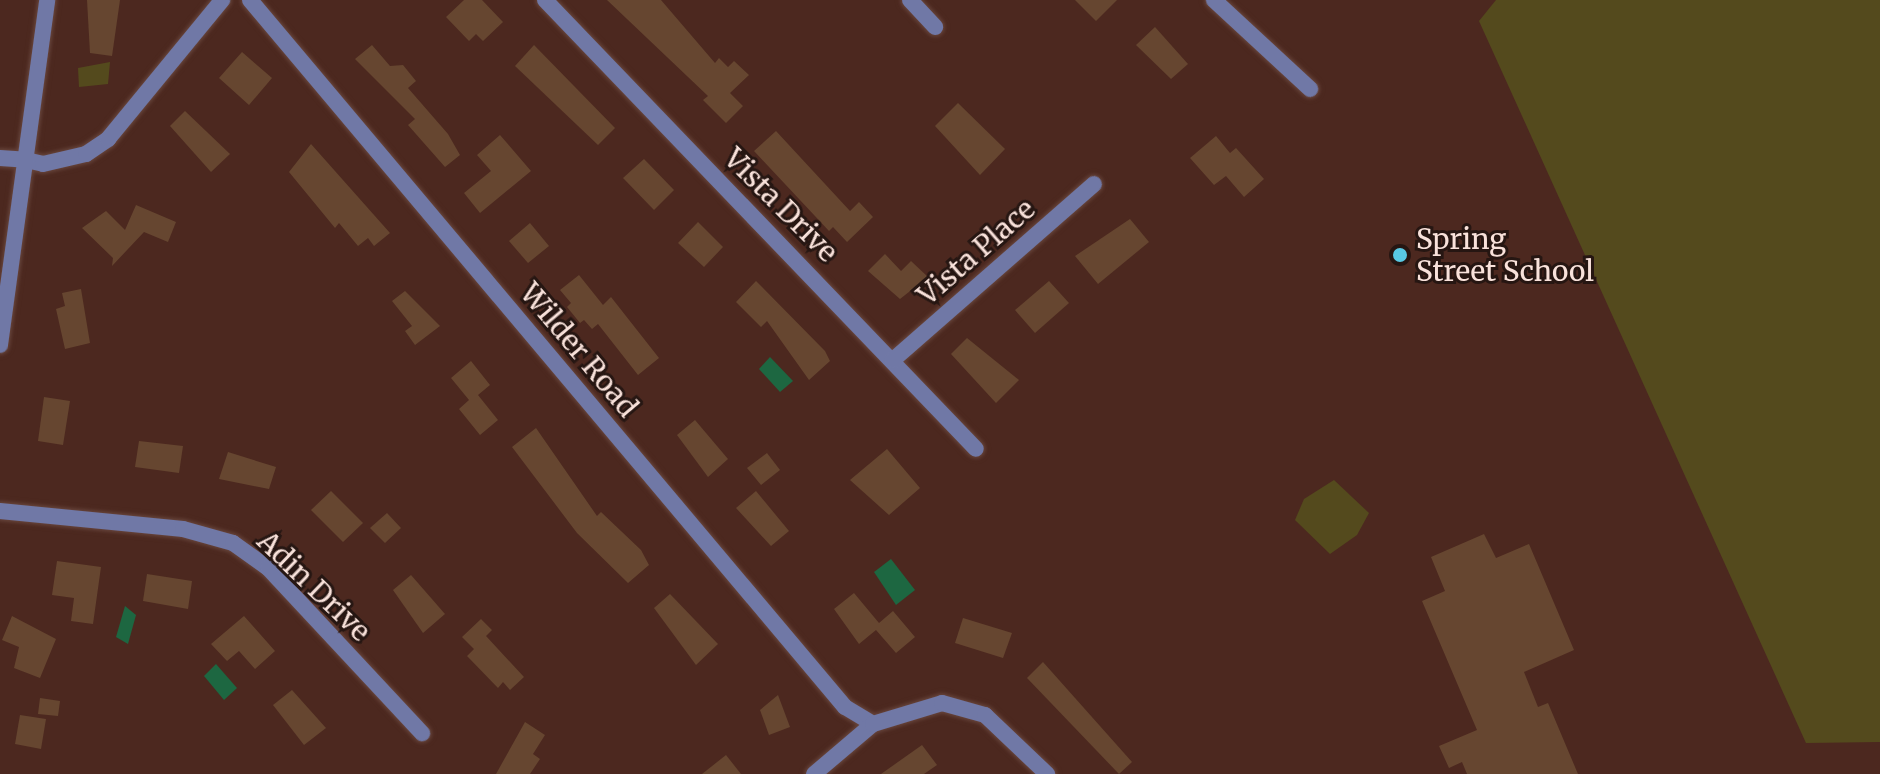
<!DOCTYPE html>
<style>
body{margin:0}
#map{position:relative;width:1880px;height:774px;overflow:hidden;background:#4c281f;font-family:Merriweather,serif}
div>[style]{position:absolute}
.green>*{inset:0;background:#544a1d}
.water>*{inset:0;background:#1d6741}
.building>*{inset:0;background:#664630}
.roads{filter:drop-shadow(0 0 2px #68463d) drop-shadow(0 0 2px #68463d)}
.minor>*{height:16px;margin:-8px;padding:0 8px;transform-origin:8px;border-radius:8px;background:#7078a6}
.tertiary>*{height:16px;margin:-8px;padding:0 8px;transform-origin:8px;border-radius:8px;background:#7078a6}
.dots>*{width:22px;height:22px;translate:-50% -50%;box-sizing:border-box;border:4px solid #261612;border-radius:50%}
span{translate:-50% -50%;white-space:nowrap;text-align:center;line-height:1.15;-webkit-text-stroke:6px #261612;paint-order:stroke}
.street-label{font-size:28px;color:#f9e2db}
.poi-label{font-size:28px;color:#f9e2db}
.left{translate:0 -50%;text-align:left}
</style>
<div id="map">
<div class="green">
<i style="clip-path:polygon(1496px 0,1880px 0,1880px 742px,1806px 743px,1479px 21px)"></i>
<i style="clip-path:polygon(110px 62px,108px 84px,79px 87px,78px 68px)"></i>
<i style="clip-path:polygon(1334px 480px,1369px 513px,1357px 535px,1330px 554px,1295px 520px,1304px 499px)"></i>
</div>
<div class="water">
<i style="clip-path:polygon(770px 357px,793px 381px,780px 392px,759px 369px)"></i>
<i style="clip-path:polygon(891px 559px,915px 590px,896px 605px,874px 572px)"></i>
<i style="clip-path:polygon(125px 606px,136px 615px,128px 644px,116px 637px)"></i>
<i style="clip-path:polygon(216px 664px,237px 688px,224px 700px,204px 676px)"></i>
</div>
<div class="building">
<i style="clip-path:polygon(87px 0,120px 0,112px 56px,90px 53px)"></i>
<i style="clip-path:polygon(464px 0,482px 0,503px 22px,483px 41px,476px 34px,469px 41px,446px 17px)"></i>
<i style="clip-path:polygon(607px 0,661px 0,715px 63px,719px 58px,728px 67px,734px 61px,749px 75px,730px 93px,743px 106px,726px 123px,703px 100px,708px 96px)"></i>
<i style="clip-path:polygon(1075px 0,1117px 0,1096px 21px)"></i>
<i style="clip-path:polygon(1155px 27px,1188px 64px,1171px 79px,1136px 45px)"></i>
<i style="clip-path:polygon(372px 45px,390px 66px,403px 65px,416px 81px,408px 88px,448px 134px,460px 155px,445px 167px,408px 125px,415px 119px,355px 59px)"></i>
<i style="clip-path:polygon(534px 45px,615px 128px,598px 145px,515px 66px)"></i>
<i style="clip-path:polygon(242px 52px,272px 78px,249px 105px,219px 78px)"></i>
<i style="clip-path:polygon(958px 103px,1005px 149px,980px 175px,935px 126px)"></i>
<i style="clip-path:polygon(185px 111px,230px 154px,211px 172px,170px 126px)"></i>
<i style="clip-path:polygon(776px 131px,850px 211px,859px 202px,873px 217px,847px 242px,833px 227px,829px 231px,754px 151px)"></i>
<i style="clip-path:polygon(500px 135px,531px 171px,480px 213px,464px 193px,491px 171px,477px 155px)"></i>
<i style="clip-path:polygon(1216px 136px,1230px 153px,1236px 148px,1264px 179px,1244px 197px,1226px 176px,1214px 185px,1190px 158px)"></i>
<i style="clip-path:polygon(311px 144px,390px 233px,374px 246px,368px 238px,358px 246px,339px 223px,335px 228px,289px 172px)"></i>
<i style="clip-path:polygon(644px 159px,674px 190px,654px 210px,623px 178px)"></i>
<i style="clip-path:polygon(136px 205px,176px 222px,168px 242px,144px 232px,112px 266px,113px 258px,82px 228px,106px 211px,125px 230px)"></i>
<i style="clip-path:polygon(1130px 219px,1149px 242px,1098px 284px,1075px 256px)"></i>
<i style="clip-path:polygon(698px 222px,723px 247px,704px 267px,678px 243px)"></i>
<i style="clip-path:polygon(530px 223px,549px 246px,528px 263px,509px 241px)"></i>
<i style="clip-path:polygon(885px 254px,901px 271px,911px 261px,928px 277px,900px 299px,868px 271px)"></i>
<i style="clip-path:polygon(579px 275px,603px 305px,611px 297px,659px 358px,638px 375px,598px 324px,592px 329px,584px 320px,580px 323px,567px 307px,571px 303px,560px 290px)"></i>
<i style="clip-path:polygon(756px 281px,825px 351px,830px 361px,809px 380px,767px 321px,761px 327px,736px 302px)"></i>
<i style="clip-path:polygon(1049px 281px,1069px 303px,1035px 333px,1015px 310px)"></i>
<i style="clip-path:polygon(81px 289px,90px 343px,65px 349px,56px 309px,65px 306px,62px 293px)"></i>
<i style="clip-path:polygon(405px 291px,440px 326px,415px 345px,405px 331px,412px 326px,392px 301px)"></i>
<i style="clip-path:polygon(967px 338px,1019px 380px,996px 403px,951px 354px)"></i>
<i style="clip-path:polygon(471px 361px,490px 385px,478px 395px,498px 420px,480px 435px,459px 409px,469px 400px,451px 378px)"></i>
<i style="clip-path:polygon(44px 397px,70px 401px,63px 445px,38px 441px)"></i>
<i style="clip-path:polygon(695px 420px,728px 459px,708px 477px,677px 435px)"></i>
<i style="clip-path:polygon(536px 428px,597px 516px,601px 512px,641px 550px,649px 565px,628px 583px,577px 533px,512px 447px)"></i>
<i style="clip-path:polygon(139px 441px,183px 446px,179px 473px,135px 467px)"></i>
<i style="clip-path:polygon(887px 449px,920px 488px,889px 515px,850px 480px)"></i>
<i style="clip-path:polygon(228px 452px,276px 467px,269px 489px,219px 479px)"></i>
<i style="clip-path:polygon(767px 453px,780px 470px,761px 485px,747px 468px)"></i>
<i style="clip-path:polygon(331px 491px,363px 523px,343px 542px,311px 510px)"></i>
<i style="clip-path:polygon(756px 491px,789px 531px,771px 546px,736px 508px)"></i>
<i style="clip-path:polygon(387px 513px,401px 528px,385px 543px,370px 528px)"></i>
<i style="clip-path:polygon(1484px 534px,1496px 558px,1529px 544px,1574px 650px,1524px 672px,1538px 707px,1548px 703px,1578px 774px,1467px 774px,1462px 762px,1449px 768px,1439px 746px,1477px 730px,1422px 601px,1445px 591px,1431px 557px)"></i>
<i style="clip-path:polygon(57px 561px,101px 567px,93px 624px,71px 621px,74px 598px,52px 595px)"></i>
<i style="clip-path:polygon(147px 574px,192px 581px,188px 609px,143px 601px)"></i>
<i style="clip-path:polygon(411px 575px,445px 614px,423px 633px,393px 590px)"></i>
<i style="clip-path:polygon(854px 593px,879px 623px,893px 611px,915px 637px,896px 653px,876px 630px,859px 644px,834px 609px)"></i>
<i style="clip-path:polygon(670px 594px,718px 644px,696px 665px,654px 608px)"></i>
<i style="clip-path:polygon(12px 616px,56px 639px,40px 678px,14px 668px,19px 647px,2px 640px)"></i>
<i style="clip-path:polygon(244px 616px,275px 651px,255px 669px,239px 651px,227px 661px,211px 644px)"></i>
<i style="clip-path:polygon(963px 618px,1012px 633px,1003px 658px,955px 643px)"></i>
<i style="clip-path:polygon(481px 619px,492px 630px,486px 636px,524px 677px,510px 690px,503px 682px,498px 688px,467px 656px,474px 649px,462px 637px)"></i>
<i style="clip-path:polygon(1043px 662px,1132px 762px,1119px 774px,1027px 678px)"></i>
<i style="clip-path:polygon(292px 690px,326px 728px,304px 745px,273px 705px)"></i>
<i style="clip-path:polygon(778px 695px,790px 727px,769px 735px,760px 710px)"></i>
<i style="clip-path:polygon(40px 698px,60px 701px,58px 716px,38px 714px)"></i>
<i style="clip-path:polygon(20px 715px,46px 719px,41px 749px,15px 744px)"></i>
<i style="clip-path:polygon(525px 722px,545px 735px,533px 754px,540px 759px,530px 774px,496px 774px)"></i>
<i style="clip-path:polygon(922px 745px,937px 765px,924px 774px,881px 774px)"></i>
<i style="clip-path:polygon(726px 755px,741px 774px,702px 774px)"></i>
</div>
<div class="roads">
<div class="minor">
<i style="left:250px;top:0;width:924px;rotate:49.92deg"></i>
<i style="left:845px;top:707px;width:33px;rotate:31deg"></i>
<i style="left:545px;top:0;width:622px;rotate:46.17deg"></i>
<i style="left:910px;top:0;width:37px;rotate:47deg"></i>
<i style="left:1214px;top:0;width:131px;rotate:42.8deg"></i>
<i style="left:0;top:158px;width:26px;rotate:4deg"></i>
<i style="left:893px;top:360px;width:267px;rotate:-41.2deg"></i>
<i style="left:0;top:511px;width:184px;rotate:5.6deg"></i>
<i style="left:183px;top:529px;width:52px;rotate:15.6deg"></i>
<i style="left:233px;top:543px;width:43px;rotate:35.5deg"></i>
<i style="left:268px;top:568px;width:226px;rotate:47deg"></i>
<i style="left:814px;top:774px;width:77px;rotate:-40.3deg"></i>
<i style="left:873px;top:724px;width:72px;rotate:-16.9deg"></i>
<i style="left:942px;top:703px;width:45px;rotate:15.6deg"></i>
<i style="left:985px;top:715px;width:86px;rotate:43.6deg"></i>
</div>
<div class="tertiary">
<i style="left:26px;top:160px;width:17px;rotate:13deg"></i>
<i style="left:43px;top:164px;width:44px;rotate:-13.1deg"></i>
<i style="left:86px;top:154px;width:27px;rotate:-34deg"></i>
<i style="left:108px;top:139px;width:180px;rotate:-50.6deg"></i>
<i style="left:0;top:345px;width:348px;rotate:-82.2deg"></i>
</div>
</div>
<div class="dots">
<i style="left:1400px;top:255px;background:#58c9e4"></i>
</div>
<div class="street-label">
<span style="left:781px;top:205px;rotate:45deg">Vista Drive</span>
<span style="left:976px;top:252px;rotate:-41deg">Vista Place</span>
<span style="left:579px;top:350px;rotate:50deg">Wilder Road</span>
<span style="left:314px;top:586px;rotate:44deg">Adin Drive</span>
</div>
<div class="poi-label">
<span class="left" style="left:1416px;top:255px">Spring<br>Street School</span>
</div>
</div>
